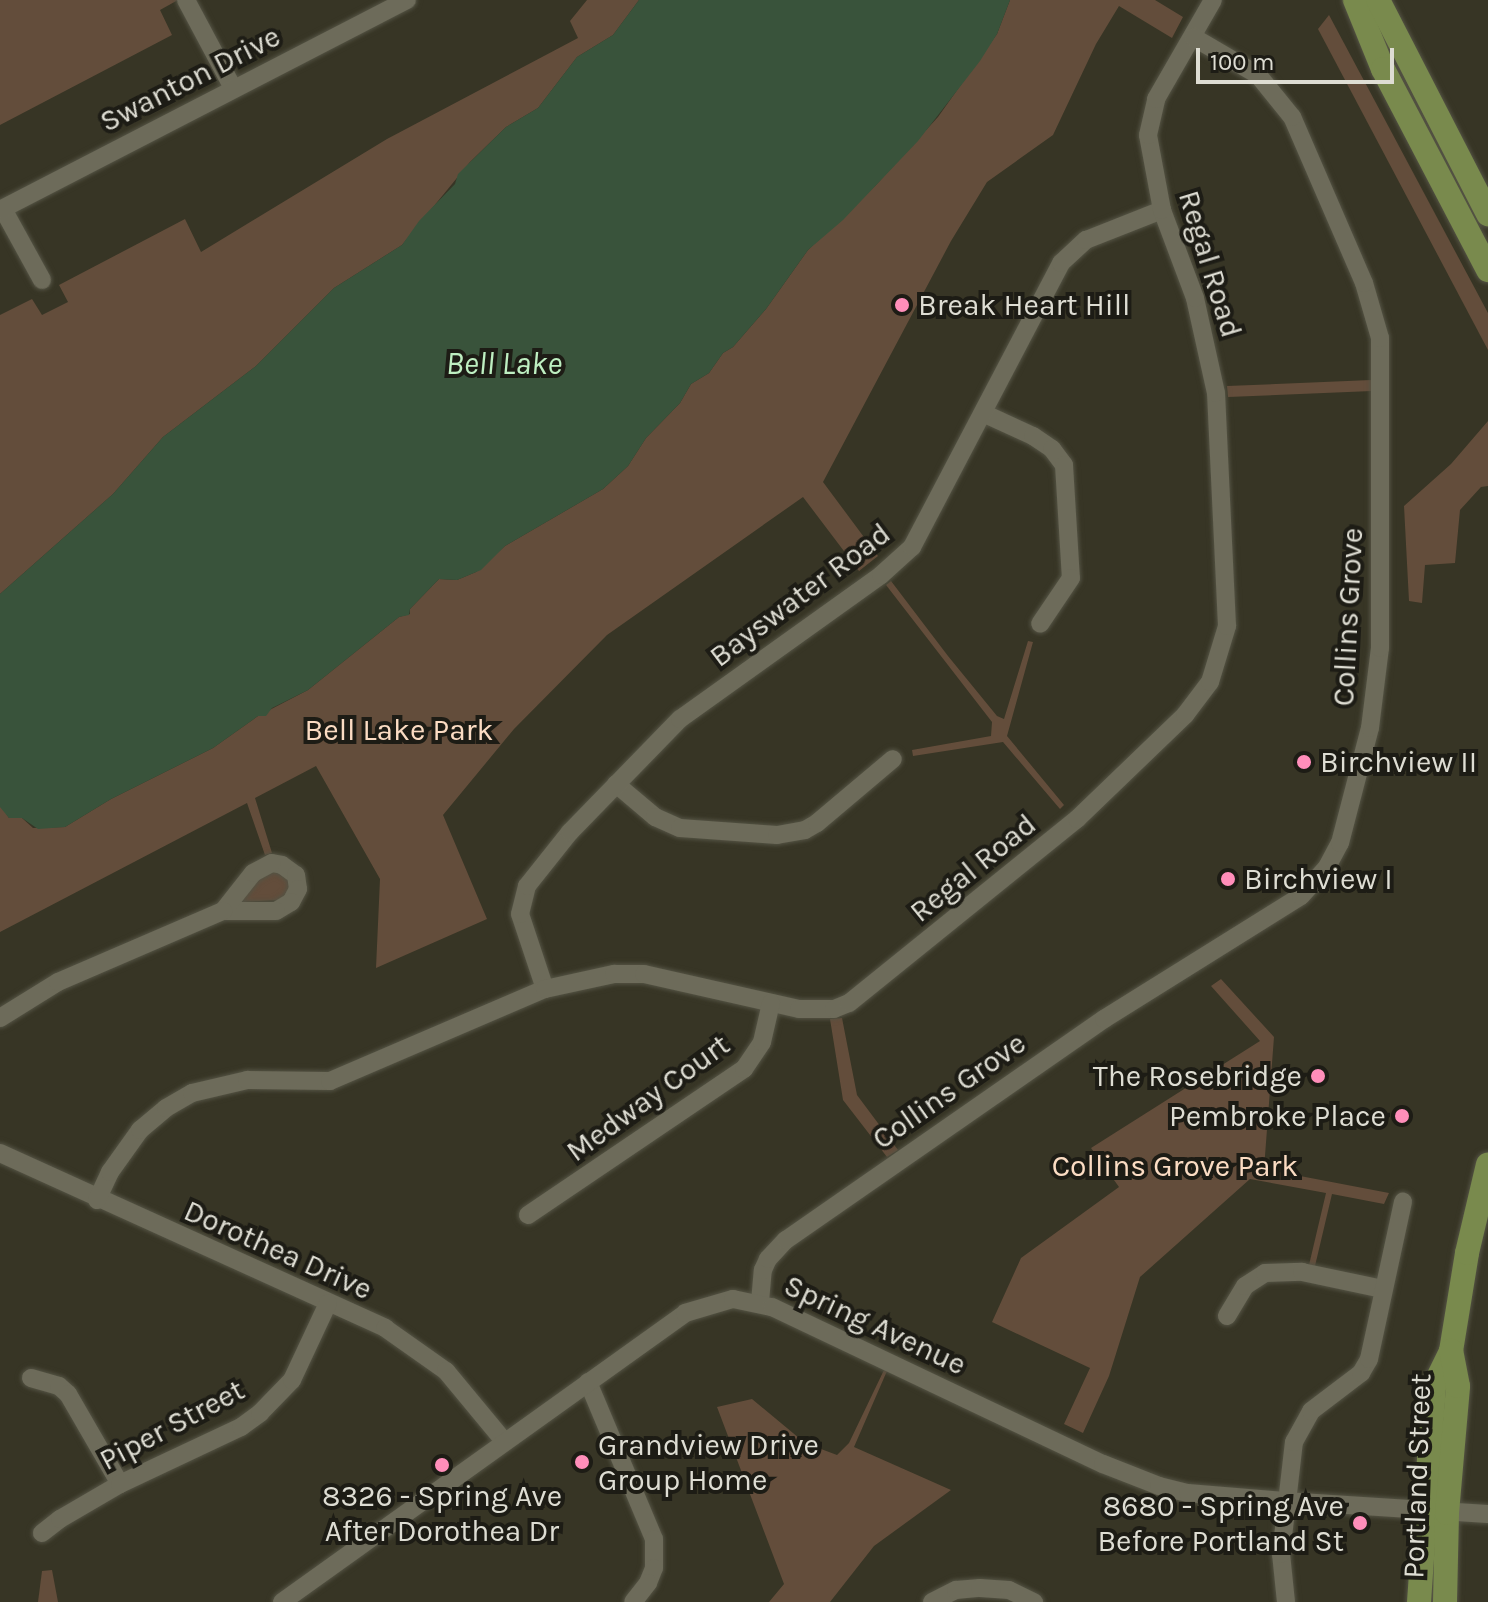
<!DOCTYPE html>
<style>
body{margin:0}
#map{position:relative;width:1488px;height:1602px;overflow:hidden;background:#373525;font-family:Karla,sans-serif}
div>[style]{position:absolute}
.green>*{inset:0;background:#634d3b}
.water>*{inset:0;background:#39533b}
.roads{filter:drop-shadow(0 0 2px #545344) drop-shadow(0 0 2px #545344)}
.minor>*{height:18px;margin:-9px;padding:0 9px;transform-origin:9px;border-radius:9px;background:#6d6b5a}
.major>*{height:24px;margin:-12px;padding:0 12px;transform-origin:12px;border-radius:12px;background:#798a4d}
.dots>*{width:22px;height:22px;translate:-50% -50%;box-sizing:border-box;border:4px solid #1d1c15;border-radius:50%}
span{translate:-50% -50%;white-space:nowrap;text-align:center;line-height:1.15;-webkit-text-stroke:8px #1d1c15;paint-order:stroke}
.street-label{font-size:30px;color:#deddd3}
.poi-label{font-size:30px;color:#deddd3}
.left{translate:0 -50%;text-align:left}
.right{translate:-100% -50%;text-align:right}
.park-label{font-size:30px;color:#fbdcc3}
.water-label{font-size:32px;color:#beefc1;font-style:italic}
.scale{position:absolute;left:1196px;top:48px;width:198px;height:36px;box-sizing:border-box;border:4px solid #deddd3;border-top:0;padding-left:10px;font-size:24px;line-height:28px;white-space:nowrap;color:#deddd3;-webkit-text-stroke:6px #1d1c15;paint-order:stroke}
</style>
<div id="map">
<div class="green">
<i style="clip-path:polygon(0 0,178px 0,160px 10px,172px 35px,0 125px)"></i>
<i style="clip-path:polygon(587px 0,639px 0,613px 35px,577px 57px,538px 108px,506px 127px,470px 162px,402px 245px,334px 288px,256px 366px,163px 437px,113px 494px,0 594px,0 315px,32px 299px,42px 315px,68px 302px,59px 285px,185px 219px,201px 252px,387px 139px,578px 38px,570px 21px)"></i>
<i style="clip-path:polygon(1010px 0,1155px 0,1183px 17px,1172px 38px,1119px 6px,1096px 44px,1053px 135px,987px 182px,951px 241px,823px 482px,878px 556px,859px 571px,803px 497px,607px 635px,514px 729px,443px 815px,487px 919px,376px 968px,380px 879px,316px 766px,255px 798px,272px 853px,265px 855px,247px 803px,0 932px,0 804px,9px 818px,22px 818px,33px 828px,65px 827px,111px 799px,213px 748px,258px 716px,308px 690px,399px 617px,410px 614px,410px 609px,439px 579px,457px 580px,476px 572px,505px 546px,603px 489px,628px 466px,646px 438px,680px 403px,691px 384px,709px 373px,723px 353px,733px 347px,766px 309px,808px 250px,876px 185px,938px 117px,997px 34px)"></i>
<i style="clip-path:polygon(1329px 15px,1488px 313px,1488px 350px,1318px 29px)"></i>
<i style="clip-path:polygon(1371px 380px,1372px 391px,1228px 397px,1227px 386px)"></i>
<i style="clip-path:polygon(1488px 421px,1488px 486px,1481px 487px,1460px 510px,1455px 563px,1425px 565px,1422px 603px,1409px 601px,1404px 506px,1451px 464px)"></i>
<i style="clip-path:polygon(891px 581px,948px 656px,997px 716px,1004px 719px,1028px 641px,1033px 642px,1007px 736px,1064px 805px,1060px 809px,1003px 742px,913px 756px,912px 750px,991px 736px,992px 722px,886px 585px)"></i>
<i style="clip-path:polygon(278px 870px,289px 877px,291px 890px,281px 900px,237px 902px,262px 876px)"></i>
<i style="clip-path:polygon(1221px 979px,1274px 1037px,1264px 1169px,1389px 1193px,1384px 1204px,1332px 1194px,1315px 1266px,1309px 1265px,1326px 1193px,1250px 1179px,1140px 1277px,1109px 1376px,1083px 1433px,1064px 1424px,1090px 1368px,992px 1322px,1021px 1258px,1119px 1187px,1091px 1148px,1260px 1041px,1211px 986px)"></i>
<i style="clip-path:polygon(842px 1018px,857px 1095px,898px 1150px,887px 1157px,843px 1100px,830px 1019px)"></i>
<i style="clip-path:polygon(884px 1370px,887px 1371px,854px 1447px,951px 1490px,874px 1546px,830px 1602px,769px 1602px,784px 1584px,717px 1407px,752px 1399px,805px 1443px,837px 1455px,849px 1443px)"></i>
<i style="clip-path:polygon(52px 1570px,58px 1602px,38px 1602px,42px 1571px)"></i>
</div>
<div class="water">
<i style="clip-path:polygon(639px 0,1010px 0,997px 34px,980px 61px,918px 141px,843px 220px,808px 250px,766px 309px,733px 347px,723px 353px,709px 373px,691px 384px,680px 403px,646px 438px,628px 466px,603px 489px,505px 546px,481px 570px,457px 580px,439px 579px,410px 609px,409px 615px,399px 617px,308px 690px,272px 708px,266px 716px,258px 716px,213px 748px,111px 799px,65px 827px,38px 829px,22px 818px,9px 818px,0 807px,0 594px,113px 494px,163px 437px,256px 366px,334px 288px,402px 245px,419px 221px,455px 184px,458px 174px,506px 127px,538px 108px,577px 57px,613px 35px)"></i>
</div>
<div class="roads">
<div class="minor">
<i style="left:186px;top:0;width:100px;rotate:61.9deg"></i>
<i style="left:3px;top:209px;width:81px;rotate:61.2deg"></i>
<i style="left:0;top:210px;width:458px;rotate:-27.3deg"></i>
<i style="left:985px;top:414px;width:53px;rotate:24.6deg"></i>
<i style="left:1033px;top:436px;width:23px;rotate:34deg"></i>
<i style="left:1052px;top:449px;width:20px;rotate:53deg"></i>
<i style="left:1064px;top:465px;width:113px;rotate:86.5deg"></i>
<i style="left:1071px;top:578px;width:55px;rotate:124deg"></i>
<i style="left:616px;top:784px;width:51px;rotate:40.2deg"></i>
<i style="left:655px;top:817px;width:27px;rotate:24deg"></i>
<i style="left:680px;top:828px;width:97px;rotate:4.1deg"></i>
<i style="left:777px;top:835px;width:28px;rotate:-10deg"></i>
<i style="left:805px;top:830px;width:14px;rotate:-30deg"></i>
<i style="left:817px;top:823px;width:99px;rotate:-40.1deg"></i>
<i style="left:272px;top:863px;width:10px;rotate:11deg"></i>
<i style="left:282px;top:865px;width:17px;rotate:36deg"></i>
<i style="left:296px;top:875px;width:14px;rotate:82deg"></i>
<i style="left:298px;top:889px;width:15px;rotate:118deg"></i>
<i style="left:291px;top:902px;width:17px;rotate:149deg"></i>
<i style="left:276px;top:911px;width:53px;rotate:180deg"></i>
<i style="left:223px;top:911px;width:48px;rotate:-51.7deg"></i>
<i style="left:253px;top:873px;width:21px;rotate:-28deg"></i>
<i style="left:545px;top:989px;width:79px;rotate:-108.4deg"></i>
<i style="left:520px;top:914px;width:29px;rotate:-76deg"></i>
<i style="left:527px;top:886px;width:69px;rotate:-51.5deg"></i>
<i style="left:570px;top:832px;width:158px;rotate:-45.8deg"></i>
<i style="left:680px;top:719px;width:247px;rotate:-35.6deg"></i>
<i style="left:881px;top:575px;width:42px;rotate:-42.1deg"></i>
<i style="left:912px;top:547px;width:321px;rotate:-62.3deg"></i>
<i style="left:1061px;top:263px;width:34px;rotate:-43deg"></i>
<i style="left:1086px;top:240px;width:82px;rotate:-21.5deg"></i>
<i style="left:0;top:1018px;width:68px;rotate:-31.8deg"></i>
<i style="left:58px;top:982px;width:180px;rotate:-23.3deg"></i>
<i style="left:0;top:1153px;width:423px;rotate:24.4deg"></i>
<i style="left:385px;top:1328px;width:75px;rotate:35.2deg"></i>
<i style="left:446px;top:1371px;width:89px;rotate:50.4deg"></i>
<i style="left:97px;top:1200px;width:31px;rotate:-65deg"></i>
<i style="left:110px;top:1172px;width:52px;rotate:-54.5deg"></i>
<i style="left:140px;top:1130px;width:34px;rotate:-40deg"></i>
<i style="left:166px;top:1108px;width:30px;rotate:-30deg"></i>
<i style="left:192px;top:1093px;width:57px;rotate:-13.3deg"></i>
<i style="left:247px;top:1080px;width:83px;rotate:0.7deg"></i>
<i style="left:330px;top:1081px;width:234px;rotate:-23.2deg"></i>
<i style="left:545px;top:989px;width:71px;rotate:-12.3deg"></i>
<i style="left:614px;top:974px;width:30px"></i>
<i style="left:644px;top:974px;width:159px;rotate:12.7deg"></i>
<i style="left:799px;top:1009px;width:35px"></i>
<i style="left:834px;top:1009px;width:16px;rotate:-22deg"></i>
<i style="left:849px;top:1003px;width:293px;rotate:-38.9deg"></i>
<i style="left:1077px;top:819px;width:150px;rotate:-43.9deg"></i>
<i style="left:1185px;top:715px;width:41px;rotate:-52.9deg"></i>
<i style="left:1210px;top:682px;width:59px;rotate:-73.1deg"></i>
<i style="left:1227px;top:626px;width:233px;rotate:-92.7deg"></i>
<i style="left:1216px;top:393px;width:97px;rotate:-102.5deg"></i>
<i style="left:1195px;top:298px;width:94px;rotate:-110.6deg"></i>
<i style="left:1162px;top:210px;width:76px;rotate:-100.6deg"></i>
<i style="left:1148px;top:135px;width:37px;rotate:-77deg"></i>
<i style="left:1156px;top:99px;width:114px;rotate:-60.1deg"></i>
<i style="left:528px;top:1215px;width:261px;rotate:-34.1deg"></i>
<i style="left:744px;top:1069px;width:32px;rotate:-56deg"></i>
<i style="left:762px;top:1042px;width:40px;rotate:-77deg"></i>
<i style="left:760px;top:1302px;width:32px;rotate:-85deg"></i>
<i style="left:763px;top:1270px;width:12px;rotate:-66deg"></i>
<i style="left:768px;top:1259px;width:26px;rotate:-47deg"></i>
<i style="left:786px;top:1240px;width:387px;rotate:-34.8deg"></i>
<i style="left:1104px;top:1019px;width:232px;rotate:-32deg"></i>
<i style="left:1301px;top:896px;width:39px;rotate:-48deg"></i>
<i style="left:1327px;top:867px;width:27px;rotate:-62deg"></i>
<i style="left:1340px;top:843px;width:119px;rotate:-75.4deg"></i>
<i style="left:1370px;top:728px;width:81px;rotate:-82.9deg"></i>
<i style="left:1380px;top:648px;width:310px;rotate:-90deg"></i>
<i style="left:1380px;top:338px;width:57px;rotate:-106.2deg"></i>
<i style="left:1364px;top:283px;width:181px;rotate:-113.4deg"></i>
<i style="left:1292px;top:117px;width:54px;rotate:-129deg"></i>
<i style="left:1258px;top:75px;width:75px;rotate:-149.7deg"></i>
<i style="left:1227px;top:1316px;width:35px;rotate:-59deg"></i>
<i style="left:1245px;top:1286px;width:24px;rotate:-33deg"></i>
<i style="left:1265px;top:1273px;width:37px;rotate:-2deg"></i>
<i style="left:1302px;top:1272px;width:83px;rotate:11.9deg"></i>
<i style="left:31px;top:1378px;width:29px;rotate:16deg"></i>
<i style="left:59px;top:1386px;width:12px;rotate:42deg"></i>
<i style="left:68px;top:1394px;width:104px;rotate:60deg"></i>
<i style="left:588px;top:1382px;width:170px;rotate:67.2deg"></i>
<i style="left:654px;top:1539px;width:29px;rotate:90deg"></i>
<i style="left:654px;top:1568px;width:16px;rotate:112deg"></i>
<i style="left:648px;top:1583px;width:24px;rotate:128deg"></i>
<i style="left:42px;top:1533px;width:23px;rotate:-38deg"></i>
<i style="left:60px;top:1519px;width:69px;rotate:-30.3deg"></i>
<i style="left:120px;top:1484px;width:134px;rotate:-25.2deg"></i>
<i style="left:241px;top:1427px;width:24px;rotate:-36deg"></i>
<i style="left:260px;top:1413px;width:46px;rotate:-45.9deg"></i>
<i style="left:292px;top:1380px;width:85px;rotate:-64.9deg"></i>
<i style="left:282px;top:1602px;width:496px;rotate:-35.6deg"></i>
<i style="left:685px;top:1313px;width:50px;rotate:-16.3deg"></i>
<i style="left:733px;top:1299px;width:40px;rotate:12deg"></i>
<i style="left:772px;top:1307px;width:366px;rotate:25.4deg"></i>
<i style="left:1103px;top:1464px;width:60px;rotate:21.4deg"></i>
<i style="left:1159px;top:1486px;width:30px;rotate:14deg"></i>
<i style="left:1188px;top:1493px;width:97px;rotate:4.7deg"></i>
<i style="left:1285px;top:1501px;width:203px;rotate:3.7deg"></i>
<i style="left:932px;top:1602px;width:27px;rotate:-27deg"></i>
<i style="left:956px;top:1590px;width:24px;rotate:-5deg"></i>
<i style="left:980px;top:1588px;width:29px;rotate:4deg"></i>
<i style="left:1009px;top:1590px;width:28px;rotate:26deg"></i>
<i style="left:1286px;top:1602px;width:48px;rotate:-95.9deg"></i>
<i style="left:1281px;top:1554px;width:113px;rotate:-83.4deg"></i>
<i style="left:1294px;top:1442px;width:35px;rotate:-61deg"></i>
<i style="left:1311px;top:1411px;width:63px;rotate:-37.2deg"></i>
<i style="left:1361px;top:1373px;width:16px;rotate:-60deg"></i>
<i style="left:1369px;top:1359px;width:161px;rotate:-77.8deg"></i>
</div>
<div class="major">
<i style="left:1355px;top:0;width:74px;rotate:67.9deg"></i>
<i style="left:1383px;top:69px;width:227px;rotate:62.4deg"></i>
<i style="left:1378px;top:0;width:241px;rotate:62.8deg"></i>
<i style="left:1419px;top:1602px;width:217px;rotate:-86deg"></i>
<i style="left:1434px;top:1386px;width:39px;rotate:-64deg"></i>
<i style="left:1451px;top:1351px;width:99px;rotate:-80.7deg"></i>
<i style="left:1467px;top:1253px;width:91px;rotate:-76.7deg"></i>
<i style="left:1445px;top:1602px;width:89px;rotate:-88.7deg"></i>
<i style="left:1447px;top:1513px;width:127px;rotate:-85deg"></i>
<i style="left:1458px;top:1386px;width:36px;rotate:-101deg"></i>
</div>
</div>
<div class="dots">
<i style="left:902px;top:305px;background:#ff8eba"></i>
<i style="left:1304px;top:762px;background:#ff8eba"></i>
<i style="left:1228px;top:879px;background:#ff8eba"></i>
<i style="left:1318px;top:1076px;background:#ff8eba"></i>
<i style="left:1402px;top:1116px;background:#ff8eba"></i>
<i style="left:582px;top:1462px;background:#ff8eba"></i>
<i style="left:442px;top:1465px;background:#ff8eba"></i>
<i style="left:1360px;top:1523px;background:#ff8eba"></i>
</div>
<div class="street-label">
<span style="left:190px;top:79px;rotate:-27deg">Swanton Drive</span>
<span style="left:1210px;top:264px;rotate:73deg">Regal Road</span>
<span style="left:800px;top:595px;rotate:-37deg">Bayswater Road</span>
<span style="left:1348px;top:617px;rotate:-87deg">Collins Grove</span>
<span style="left:973px;top:868px;rotate:-39deg">Regal Road</span>
<span style="left:949px;top:1091px;rotate:-35deg">Collins Grove</span>
<span style="left:648px;top:1098px;rotate:-36deg">Medway Court</span>
<span style="left:278px;top:1250px;rotate:24deg">Dorothea Drive</span>
<span style="left:875px;top:1325px;rotate:25deg">Spring Avenue</span>
<span style="left:172px;top:1425px;rotate:-28deg">Piper Street</span>
<span style="left:1417px;top:1476px;rotate:-88deg">Portland Street</span>
</div>
<div class="poi-label">
<span class="left" style="left:918px;top:305px">Break Heart Hill</span>
<span class="left" style="left:1320px;top:762px">Birchview II</span>
<span class="left" style="left:1244px;top:879px">Birchview I</span>
<span class="right" style="left:1302px;top:1076px">The Rosebridge</span>
<span class="right" style="left:1386px;top:1116px">Pembroke Place</span>
<span class="left" style="left:598px;top:1462px">Grandview Drive<br>Group Home</span>
<span style="left:442px;top:1513px">8326 - Spring Ave<br>After Dorothea Dr</span>
<span class="right" style="left:1344px;top:1523px">8680 - Spring Ave<br>Before Portland St</span>
</div>
<div class="park-label">
<span style="left:399px;top:730px">Bell Lake Park</span>
<span style="left:1175px;top:1166px">Collins Grove Park</span>
</div>
<div class="water-label">
<span style="left:504px;top:364px">Bell Lake</span>
</div>
<div class="scale">100 m</div>
</div>
